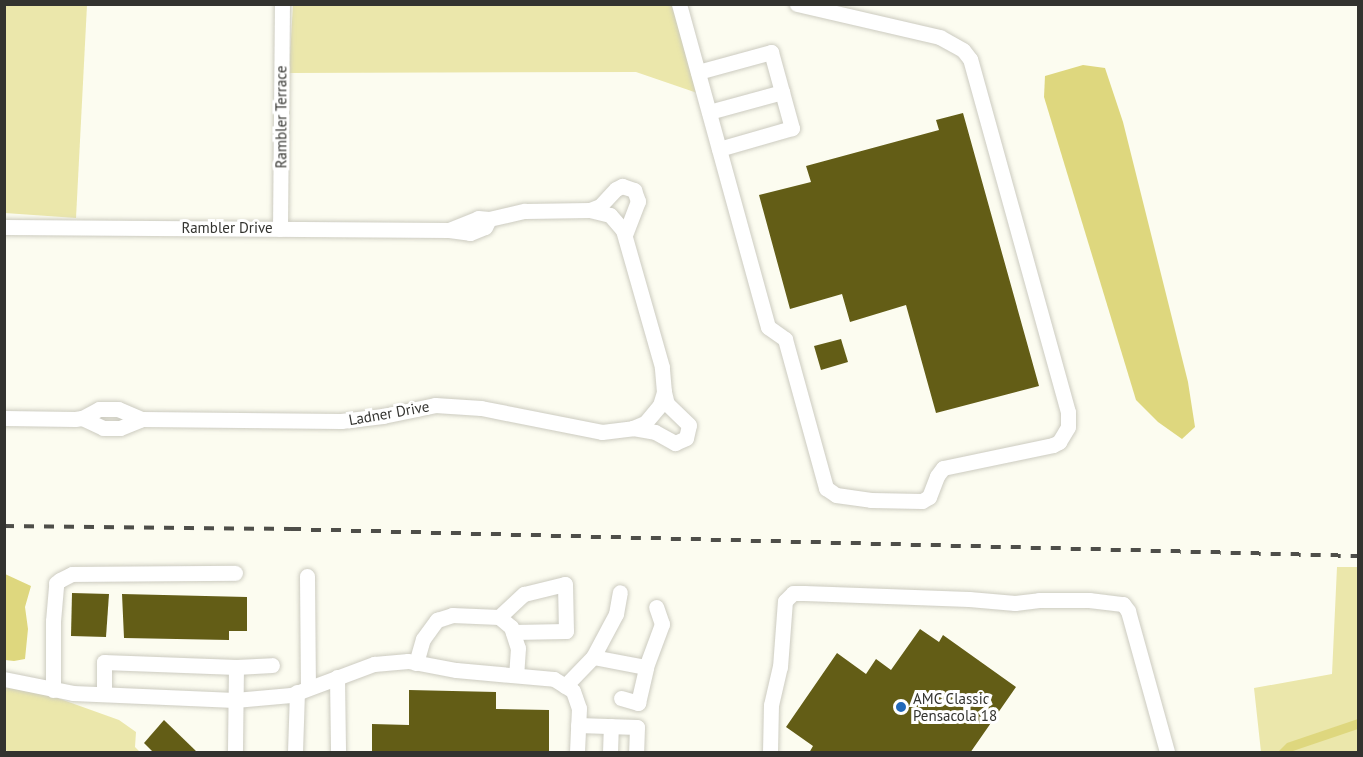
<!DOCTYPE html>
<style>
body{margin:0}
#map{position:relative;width:1363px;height:757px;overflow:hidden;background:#fcfcf0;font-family:"PT Sans",sans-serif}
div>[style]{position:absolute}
.green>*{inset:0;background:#ebe7ab}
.water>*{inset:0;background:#ded77e}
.building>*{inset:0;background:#635d16}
.roads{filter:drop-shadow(0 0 2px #cccbc0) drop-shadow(0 0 2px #cccbc0)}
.minor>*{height:15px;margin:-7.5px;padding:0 7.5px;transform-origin:7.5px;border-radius:7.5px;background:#fff}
.rail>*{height:4px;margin-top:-2px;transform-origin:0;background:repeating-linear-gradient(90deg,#4e4e49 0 10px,transparent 0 20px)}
.dots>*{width:16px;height:16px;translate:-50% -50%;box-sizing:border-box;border:3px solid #fff;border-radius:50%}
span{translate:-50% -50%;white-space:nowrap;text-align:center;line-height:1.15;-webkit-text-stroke:6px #fff;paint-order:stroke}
.street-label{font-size:15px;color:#33332f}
.poi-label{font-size:15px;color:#33332f}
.left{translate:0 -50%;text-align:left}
.frame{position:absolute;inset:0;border:6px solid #33332f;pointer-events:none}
</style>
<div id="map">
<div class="green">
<i style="clip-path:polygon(4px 5px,87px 5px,76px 218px,5px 213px)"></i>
<i style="clip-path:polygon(293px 5px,678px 5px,706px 96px,636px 72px,289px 73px)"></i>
<i style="clip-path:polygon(1337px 567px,1358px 567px,1358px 752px,1261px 752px,1254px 688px,1332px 674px)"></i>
<i style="clip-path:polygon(5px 686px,52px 696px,119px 720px,136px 732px,135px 747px,140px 752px,10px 752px,5px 750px)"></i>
</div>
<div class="water">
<i style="clip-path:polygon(1083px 65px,1105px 68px,1123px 122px,1188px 382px,1195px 427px,1182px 439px,1158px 422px,1136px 400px,1044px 97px,1045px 76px)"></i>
<i style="clip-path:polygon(5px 574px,31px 586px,25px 607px,28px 629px,25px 659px,14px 661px,5px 660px)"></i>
<i style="clip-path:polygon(1358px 719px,1358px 729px,1290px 752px,1278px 752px,1287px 743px)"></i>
</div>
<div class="building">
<i style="clip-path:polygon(963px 113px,1039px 386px,936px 413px,906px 305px,850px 322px,842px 294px,790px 309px,759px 195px,811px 182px,806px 166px,939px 130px,936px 120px)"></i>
<i style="clip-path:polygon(841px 339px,848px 362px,821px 370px,814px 346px)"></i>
<i style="clip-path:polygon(72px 593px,109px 594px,106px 637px,71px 636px)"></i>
<i style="clip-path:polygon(122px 594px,247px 597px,247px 631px,229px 631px,229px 640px,124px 638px)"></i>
<i style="clip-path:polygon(920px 629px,939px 642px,943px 635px,1016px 687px,970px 753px,809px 753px,813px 746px,786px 727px,837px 653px,866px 674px,876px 659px,891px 670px)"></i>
<i style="clip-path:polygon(409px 690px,496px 692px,496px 709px,549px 710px,549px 753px,372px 753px,372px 724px,409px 725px)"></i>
<i style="clip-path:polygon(164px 720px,198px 753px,154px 753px,144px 743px)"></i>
</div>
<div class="roads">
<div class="minor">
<i style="left:679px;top:4px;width:335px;rotate:74.6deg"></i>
<i style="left:768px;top:327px;width:21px;rotate:35deg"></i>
<i style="left:785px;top:339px;width:155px;rotate:74.6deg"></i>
<i style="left:826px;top:488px;width:12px;rotate:35deg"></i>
<i style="left:836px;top:495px;width:35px;rotate:8deg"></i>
<i style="left:871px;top:500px;width:51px;rotate:1.1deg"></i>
<i style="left:922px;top:501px;width:8px;rotate:-30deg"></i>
<i style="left:929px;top:497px;width:22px;rotate:-69deg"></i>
<i style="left:937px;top:476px;width:10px;rotate:-53deg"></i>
<i style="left:943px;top:468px;width:112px;rotate:-11.8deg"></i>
<i style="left:1053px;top:445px;width:7px;rotate:-27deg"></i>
<i style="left:1059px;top:442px;width:17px;rotate:-59deg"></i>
<i style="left:1068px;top:427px;width:15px;rotate:-90deg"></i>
<i style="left:1068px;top:412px;width:366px;rotate:-105.5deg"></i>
<i style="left:970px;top:59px;width:11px;rotate:-128deg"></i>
<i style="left:963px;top:50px;width:26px;rotate:-151deg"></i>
<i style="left:940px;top:37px;width:147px;rotate:-167deg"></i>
<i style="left:698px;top:72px;width:76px;rotate:-15.3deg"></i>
<i style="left:771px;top:52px;width:79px;rotate:74.6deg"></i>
<i style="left:792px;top:128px;width:76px;rotate:164deg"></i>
<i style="left:709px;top:112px;width:76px;rotate:-15.3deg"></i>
<i style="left:4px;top:227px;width:445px;rotate:0.4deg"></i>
<i style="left:449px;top:230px;width:21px;rotate:8deg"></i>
<i style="left:470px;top:233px;width:16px;rotate:-22deg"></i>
<i style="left:485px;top:227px;width:9px;rotate:-63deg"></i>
<i style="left:280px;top:229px;width:225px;rotate:-89.5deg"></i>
<i style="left:449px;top:230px;width:31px;rotate:-22deg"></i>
<i style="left:478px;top:218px;width:11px;rotate:5deg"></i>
<i style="left:489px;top:219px;width:37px;rotate:-13deg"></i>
<i style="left:525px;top:211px;width:65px;rotate:-0.9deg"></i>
<i style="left:590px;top:210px;width:11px;rotate:-22deg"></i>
<i style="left:600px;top:206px;width:23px;rotate:-47deg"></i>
<i style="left:616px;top:189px;width:7px;rotate:-27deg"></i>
<i style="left:622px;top:186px;width:13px;rotate:18deg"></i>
<i style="left:634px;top:190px;width:12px;rotate:70deg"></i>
<i style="left:638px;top:201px;width:36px;rotate:111deg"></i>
<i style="left:4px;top:418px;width:71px;rotate:0.8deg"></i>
<i style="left:75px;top:419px;width:7px;rotate:-8deg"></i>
<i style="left:82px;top:418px;width:19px;rotate:-28deg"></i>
<i style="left:99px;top:409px;width:19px"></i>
<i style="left:118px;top:409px;width:26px;rotate:23deg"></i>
<i style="left:142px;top:419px;width:199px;rotate:0.6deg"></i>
<i style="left:341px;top:421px;width:42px;rotate:-6.8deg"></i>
<i style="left:383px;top:416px;width:53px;rotate:-11.9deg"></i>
<i style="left:435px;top:405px;width:46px;rotate:3.7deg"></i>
<i style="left:481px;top:408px;width:123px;rotate:11.2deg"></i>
<i style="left:602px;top:432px;width:31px;rotate:-7deg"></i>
<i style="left:633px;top:428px;width:13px;rotate:-23deg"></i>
<i style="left:645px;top:423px;width:23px;rotate:-50deg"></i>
<i style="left:660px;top:405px;width:14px;rotate:-73deg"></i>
<i style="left:664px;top:392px;width:25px;rotate:-95deg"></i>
<i style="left:662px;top:367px;width:142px;rotate:-105.9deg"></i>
<i style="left:623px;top:230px;width:20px;rotate:-131deg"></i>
<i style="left:610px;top:215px;width:21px;rotate:-166deg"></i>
<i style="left:82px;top:418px;width:23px;rotate:25deg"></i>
<i style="left:103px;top:428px;width:17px"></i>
<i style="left:120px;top:428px;width:24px;rotate:-22deg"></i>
<i style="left:633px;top:428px;width:22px;rotate:10deg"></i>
<i style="left:655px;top:432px;width:23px;rotate:29deg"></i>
<i style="left:675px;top:443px;width:12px;rotate:-24deg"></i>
<i style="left:686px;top:438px;width:13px;rotate:-77deg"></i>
<i style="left:689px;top:425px;width:30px;rotate:-136deg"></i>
<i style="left:667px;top:404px;width:12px;rotate:-104deg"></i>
<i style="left:307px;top:576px;width:112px;rotate:89.5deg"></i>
<i style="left:499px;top:617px;width:34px;rotate:-43deg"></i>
<i style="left:524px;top:594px;width:42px;rotate:-13.7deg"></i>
<i style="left:565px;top:584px;width:47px;rotate:88.8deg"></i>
<i style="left:566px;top:631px;width:53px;rotate:178.9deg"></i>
<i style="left:593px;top:657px;width:54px;rotate:10.7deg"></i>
<i style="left:646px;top:667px;width:46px;rotate:-69.6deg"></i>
<i style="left:662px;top:624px;width:18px;rotate:-109deg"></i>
<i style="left:416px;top:663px;width:25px;rotate:-74deg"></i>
<i style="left:423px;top:639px;width:24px;rotate:-54deg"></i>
<i style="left:437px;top:620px;width:16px;rotate:-18deg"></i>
<i style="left:452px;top:615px;width:47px;rotate:2.4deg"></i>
<i style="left:499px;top:617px;width:16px;rotate:40deg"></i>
<i style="left:511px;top:627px;width:22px;rotate:72deg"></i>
<i style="left:518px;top:648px;width:27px;rotate:94deg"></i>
<i style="left:236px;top:667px;width:36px;rotate:-3deg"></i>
<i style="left:337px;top:677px;width:75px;rotate:89.2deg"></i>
<i style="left:4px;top:679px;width:70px;rotate:11.5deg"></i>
<i style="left:73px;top:693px;width:162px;rotate:2.5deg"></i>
<i style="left:235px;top:700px;width:56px;rotate:-5.1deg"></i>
<i style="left:291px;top:695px;width:89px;rotate:-20.5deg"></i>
<i style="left:374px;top:664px;width:34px;rotate:-5deg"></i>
<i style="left:408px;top:661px;width:49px;rotate:10.6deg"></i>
<i style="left:456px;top:670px;width:98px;rotate:5.2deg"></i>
<i style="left:554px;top:679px;width:22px;rotate:32deg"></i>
<i style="left:573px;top:691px;width:18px;rotate:71deg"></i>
<i style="left:579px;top:708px;width:44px;rotate:92.6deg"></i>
<i style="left:565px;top:686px;width:40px;rotate:-46deg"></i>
<i style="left:593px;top:657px;width:49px;rotate:-61.9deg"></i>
<i style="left:616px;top:614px;width:22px;rotate:-80deg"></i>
<i style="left:53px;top:690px;width:69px;rotate:-90deg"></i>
<i style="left:53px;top:621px;width:38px;rotate:-85deg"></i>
<i style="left:56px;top:583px;width:5px;rotate:-37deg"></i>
<i style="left:60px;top:580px;width:13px;rotate:-27deg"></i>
<i style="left:72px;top:574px;width:163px;rotate:-0.4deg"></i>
<i style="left:104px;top:694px;width:32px;rotate:-90deg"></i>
<i style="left:104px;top:662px;width:132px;rotate:2.2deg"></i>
<i style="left:236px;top:667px;width:85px;rotate:90.7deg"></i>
<i style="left:621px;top:698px;width:18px;rotate:16deg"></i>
<i style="left:638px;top:703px;width:37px;rotate:-77deg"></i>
<i style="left:578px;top:725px;width:59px;rotate:1.9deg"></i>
<i style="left:637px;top:727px;width:25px;rotate:92deg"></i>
<i style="left:295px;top:752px;width:60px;rotate:-88.1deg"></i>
<i style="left:610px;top:752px;width:26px;rotate:-88deg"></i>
<i style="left:770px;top:752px;width:47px;rotate:-88.8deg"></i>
<i style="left:771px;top:705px;width:39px;rotate:-77deg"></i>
<i style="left:780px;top:667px;width:66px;rotate:-85.7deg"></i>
<i style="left:785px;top:601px;width:11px;rotate:-45deg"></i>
<i style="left:793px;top:593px;width:11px"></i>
<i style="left:804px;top:593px;width:165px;rotate:2.1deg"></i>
<i style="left:969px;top:599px;width:46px;rotate:5deg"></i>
<i style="left:1015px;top:603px;width:24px;rotate:-7deg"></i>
<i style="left:1039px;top:600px;width:50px"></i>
<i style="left:1089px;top:600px;width:34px;rotate:7deg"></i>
<i style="left:1123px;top:604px;width:9px;rotate:54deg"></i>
<i style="left:1128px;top:611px;width:146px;rotate:74.5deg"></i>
</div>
</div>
<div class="rail">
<i style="left:4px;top:526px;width:287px;rotate:0.6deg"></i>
<i style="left:291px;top:529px;width:1067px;rotate:1.45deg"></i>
</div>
<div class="dots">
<i style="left:901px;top:707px;background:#2168b8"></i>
</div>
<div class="street-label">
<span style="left:281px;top:117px;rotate:-90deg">Rambler Terrace</span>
<span style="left:227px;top:228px">Rambler Drive</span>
<span style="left:389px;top:413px;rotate:-10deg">Ladner Drive</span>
</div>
<div class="poi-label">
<span class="left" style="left:913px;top:707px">AMC Classic<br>Pensacola 18</span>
</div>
<div class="frame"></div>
</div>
